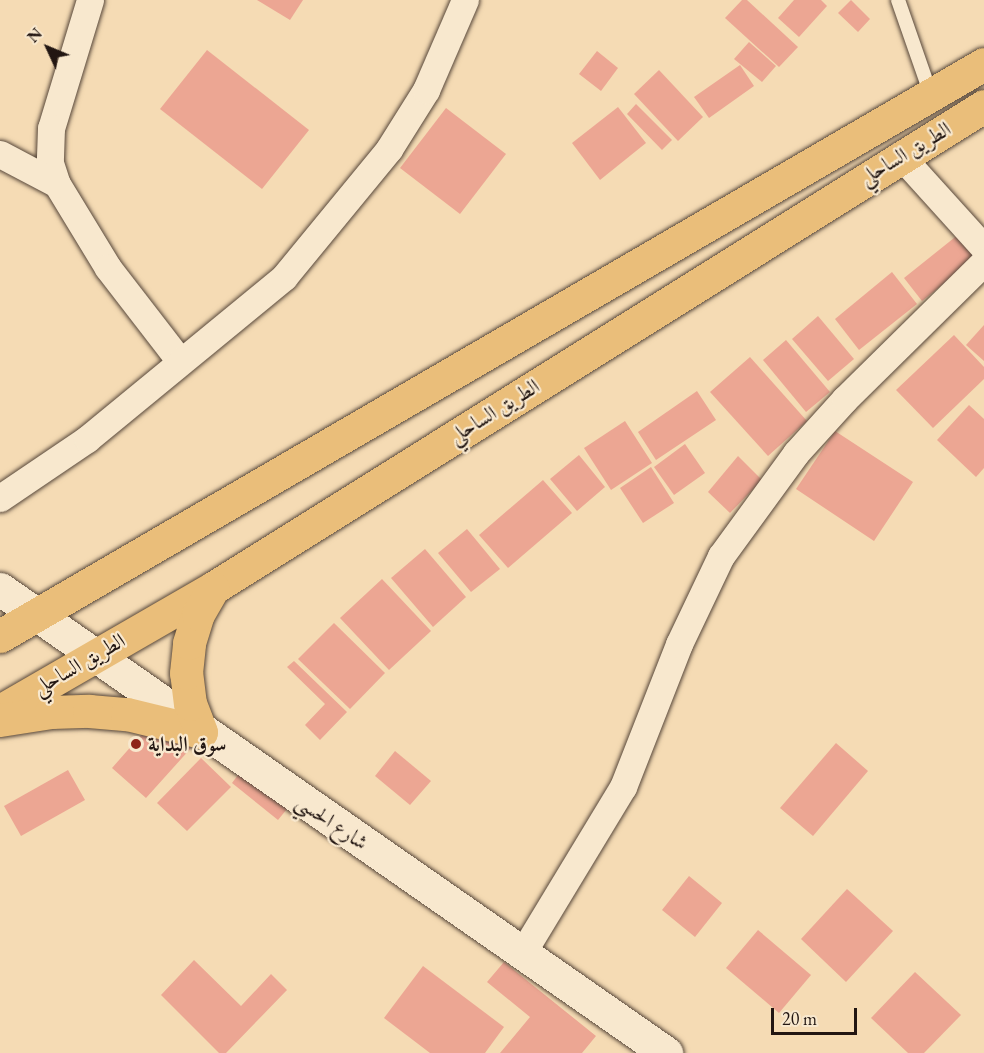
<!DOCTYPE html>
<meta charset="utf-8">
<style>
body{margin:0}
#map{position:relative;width:984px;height:1053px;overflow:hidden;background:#f5dbb4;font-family:"EB Garamond",Amiri,serif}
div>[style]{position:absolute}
.building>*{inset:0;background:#eca693}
.roads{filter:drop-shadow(0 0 2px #57473a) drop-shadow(0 0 2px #57473a)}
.lane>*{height:14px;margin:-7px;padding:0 7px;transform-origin:7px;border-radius:7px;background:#f8e8ce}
.street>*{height:27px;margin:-13.5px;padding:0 13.5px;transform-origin:13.5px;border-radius:13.5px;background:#f8e8ce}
.secondary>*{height:33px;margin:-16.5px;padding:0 16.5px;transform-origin:16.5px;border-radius:16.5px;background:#f8e8ce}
.highway>*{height:33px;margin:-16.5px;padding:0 16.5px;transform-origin:16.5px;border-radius:16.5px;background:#eabe7a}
.dots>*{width:16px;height:16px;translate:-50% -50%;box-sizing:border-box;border:3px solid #f8e8ce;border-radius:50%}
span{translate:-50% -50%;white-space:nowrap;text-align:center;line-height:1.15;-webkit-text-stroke:4.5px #f8e8ce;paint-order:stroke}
.street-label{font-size:21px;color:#221612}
.poi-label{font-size:21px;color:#221612;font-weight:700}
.left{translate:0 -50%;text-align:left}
.north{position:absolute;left:18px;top:18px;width:60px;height:60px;-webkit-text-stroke:4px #f8e8ce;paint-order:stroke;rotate:314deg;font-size:16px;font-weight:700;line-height:24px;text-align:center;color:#221612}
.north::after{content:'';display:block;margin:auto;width:21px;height:27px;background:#221612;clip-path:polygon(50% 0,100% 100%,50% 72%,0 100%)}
.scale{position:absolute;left:771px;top:1008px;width:86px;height:27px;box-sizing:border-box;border:3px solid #221612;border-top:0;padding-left:8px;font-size:18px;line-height:21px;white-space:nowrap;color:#221612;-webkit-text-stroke:4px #f8e8ce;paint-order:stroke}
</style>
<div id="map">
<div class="building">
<i style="clip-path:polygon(257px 0,303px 0,290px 20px)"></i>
<i style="clip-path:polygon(742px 0,747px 0,798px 47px,779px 67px,725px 18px)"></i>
<i style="clip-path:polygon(794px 0,821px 0,827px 6px,799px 37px,778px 18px)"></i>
<i style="clip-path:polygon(851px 0,870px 19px,858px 32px,838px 13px)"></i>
<i style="clip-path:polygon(749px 42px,776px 66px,762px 82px,734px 59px)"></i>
<i style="clip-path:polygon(207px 50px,309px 130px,262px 189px,160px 109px)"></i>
<i style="clip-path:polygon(597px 51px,618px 68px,601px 91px,579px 74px)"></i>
<i style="clip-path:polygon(740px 65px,754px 86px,709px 118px,694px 97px)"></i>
<i style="clip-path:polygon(659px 70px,703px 117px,678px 141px,634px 94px)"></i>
<i style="clip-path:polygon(636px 104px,672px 140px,662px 150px,627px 114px)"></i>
<i style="clip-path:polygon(618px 107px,646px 143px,600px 180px,572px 143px)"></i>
<i style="clip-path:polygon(446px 108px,506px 154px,460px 214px,400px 168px)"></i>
<i style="clip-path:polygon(959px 234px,977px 257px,922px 301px,904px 278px)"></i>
<i style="clip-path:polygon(892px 272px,917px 304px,859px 350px,835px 319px)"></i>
<i style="clip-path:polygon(818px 316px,854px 359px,828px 381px,792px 339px)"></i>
<i style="clip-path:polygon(984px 325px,984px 361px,966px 345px)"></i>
<i style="clip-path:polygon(954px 335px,984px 367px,984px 379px,933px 428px,896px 390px)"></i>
<i style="clip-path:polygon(786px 340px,830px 392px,806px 412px,763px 360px)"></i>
<i style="clip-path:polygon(750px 357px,807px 421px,768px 456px,710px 392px)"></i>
<i style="clip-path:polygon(697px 391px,716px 420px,656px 460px,638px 432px)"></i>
<i style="clip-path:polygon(969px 405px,984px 419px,984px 468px,976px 477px,937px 440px)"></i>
<i style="clip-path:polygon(625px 421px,652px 463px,611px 490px,584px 448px)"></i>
<i style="clip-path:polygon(835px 431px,913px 482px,874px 541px,796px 489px)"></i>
<i style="clip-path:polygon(685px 444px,705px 473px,674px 495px,654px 467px)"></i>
<i style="clip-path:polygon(579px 455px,605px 487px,577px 511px,550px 479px)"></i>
<i style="clip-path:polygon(738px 456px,762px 480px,730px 513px,708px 492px)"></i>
<i style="clip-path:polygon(651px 467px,674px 503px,643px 523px,620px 488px)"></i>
<i style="clip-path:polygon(543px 480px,572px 513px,508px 568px,479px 535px)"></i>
<i style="clip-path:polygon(467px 529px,500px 569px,471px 592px,438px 553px)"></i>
<i style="clip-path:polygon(425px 549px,466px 597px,433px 627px,391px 578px)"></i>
<i style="clip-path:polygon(382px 579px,431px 631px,389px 670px,340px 618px)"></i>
<i style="clip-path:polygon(334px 623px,385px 673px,350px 709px,298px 659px)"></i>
<i style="clip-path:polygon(294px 661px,347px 712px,320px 740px,305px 725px,325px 704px,287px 667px)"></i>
<i style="clip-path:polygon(149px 726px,167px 742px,176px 733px,191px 748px,146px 798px,112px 768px)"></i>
<i style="clip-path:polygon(836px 743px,868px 771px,813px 836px,780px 808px)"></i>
<i style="clip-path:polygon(395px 751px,431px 781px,410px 805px,375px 776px)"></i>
<i style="clip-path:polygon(201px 758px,231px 787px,187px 831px,157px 803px)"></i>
<i style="clip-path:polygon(244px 767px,291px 804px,278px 820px,232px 783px)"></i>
<i style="clip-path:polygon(68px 770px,85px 800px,21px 836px,4px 806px)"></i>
<i style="clip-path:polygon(689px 876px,722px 903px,695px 937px,662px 910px)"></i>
<i style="clip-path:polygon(847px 889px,893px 931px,846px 982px,801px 939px)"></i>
<i style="clip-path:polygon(758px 930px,811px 975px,779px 1013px,726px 968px)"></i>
<i style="clip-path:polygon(194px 960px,241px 1006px,271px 974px,287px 990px,226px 1053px,219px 1053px,161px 995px)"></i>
<i style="clip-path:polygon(504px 962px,596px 1036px,582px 1053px,500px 1053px,530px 1017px,487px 982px)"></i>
<i style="clip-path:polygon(423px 966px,504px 1027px,485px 1053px,430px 1053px,384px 1018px)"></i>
<i style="clip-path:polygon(915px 972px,961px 1015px,924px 1053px,908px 1053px,871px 1018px)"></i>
</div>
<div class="roads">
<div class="lane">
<i style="left:898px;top:0;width:101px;rotate:70.8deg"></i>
</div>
<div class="street">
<i style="left:90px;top:0;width:134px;rotate:106.9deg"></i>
<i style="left:51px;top:128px;width:35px;rotate:92deg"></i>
<i style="left:50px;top:163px;width:22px;rotate:72deg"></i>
<i style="left:57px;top:184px;width:98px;rotate:58.7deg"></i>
<i style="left:108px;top:268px;width:116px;rotate:52.3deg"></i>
<i style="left:0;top:154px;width:64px;rotate:27.8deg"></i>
<i style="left:900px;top:155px;width:125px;rotate:47.9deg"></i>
<i style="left:0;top:498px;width:105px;rotate:-34.1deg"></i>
<i style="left:87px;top:439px;width:255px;rotate:-39.4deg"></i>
<i style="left:284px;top:277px;width:166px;rotate:-50.6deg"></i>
<i style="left:389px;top:149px;width:70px;rotate:-57.9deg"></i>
<i style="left:426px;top:90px;width:98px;rotate:-66.6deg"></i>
<i style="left:523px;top:952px;width:193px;rotate:-58.8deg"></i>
<i style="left:623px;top:787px;width:154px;rotate:-68.6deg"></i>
<i style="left:679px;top:644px;width:98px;rotate:-64.5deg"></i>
<i style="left:721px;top:556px;width:127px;rotate:-53.9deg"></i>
<i style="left:796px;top:453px;width:73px;rotate:-47.8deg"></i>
<i style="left:845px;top:399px;width:195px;rotate:-44.6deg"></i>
</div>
<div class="secondary">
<i style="left:0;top:589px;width:812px;rotate:34.86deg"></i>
</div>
<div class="highway">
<i style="left:0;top:636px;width:1138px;rotate:-30.17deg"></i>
<i style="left:0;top:711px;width:246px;rotate:-30deg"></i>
<i style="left:213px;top:588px;width:909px;rotate:-32.01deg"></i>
<i style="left:0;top:720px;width:52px;rotate:-8.9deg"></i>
<i style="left:51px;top:712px;width:38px;rotate:-2deg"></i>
<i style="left:89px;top:711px;width:38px;rotate:5deg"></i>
<i style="left:127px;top:714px;width:76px;rotate:13.7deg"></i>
<i style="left:201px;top:732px;width:30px;rotate:-111deg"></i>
<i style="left:190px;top:704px;width:31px;rotate:-97deg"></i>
<i style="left:186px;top:673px;width:30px;rotate:-84deg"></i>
<i style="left:189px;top:643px;width:30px;rotate:-73deg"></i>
<i style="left:198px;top:614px;width:30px;rotate:-60deg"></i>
</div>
</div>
<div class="dots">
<i style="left:136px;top:744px;background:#8f2418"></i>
</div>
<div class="street-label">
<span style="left:905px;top:153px;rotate:-31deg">الطريق الساحلي</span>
<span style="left:494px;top:411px;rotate:-32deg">الطريق الساحلي</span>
<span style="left:79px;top:664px;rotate:-30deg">الطريق الساحلي</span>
<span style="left:332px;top:822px;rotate:34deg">شارع الحسي</span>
</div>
<div class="poi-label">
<span class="left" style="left:148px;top:744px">سوق البداية</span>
</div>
<div class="north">N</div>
<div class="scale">20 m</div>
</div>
